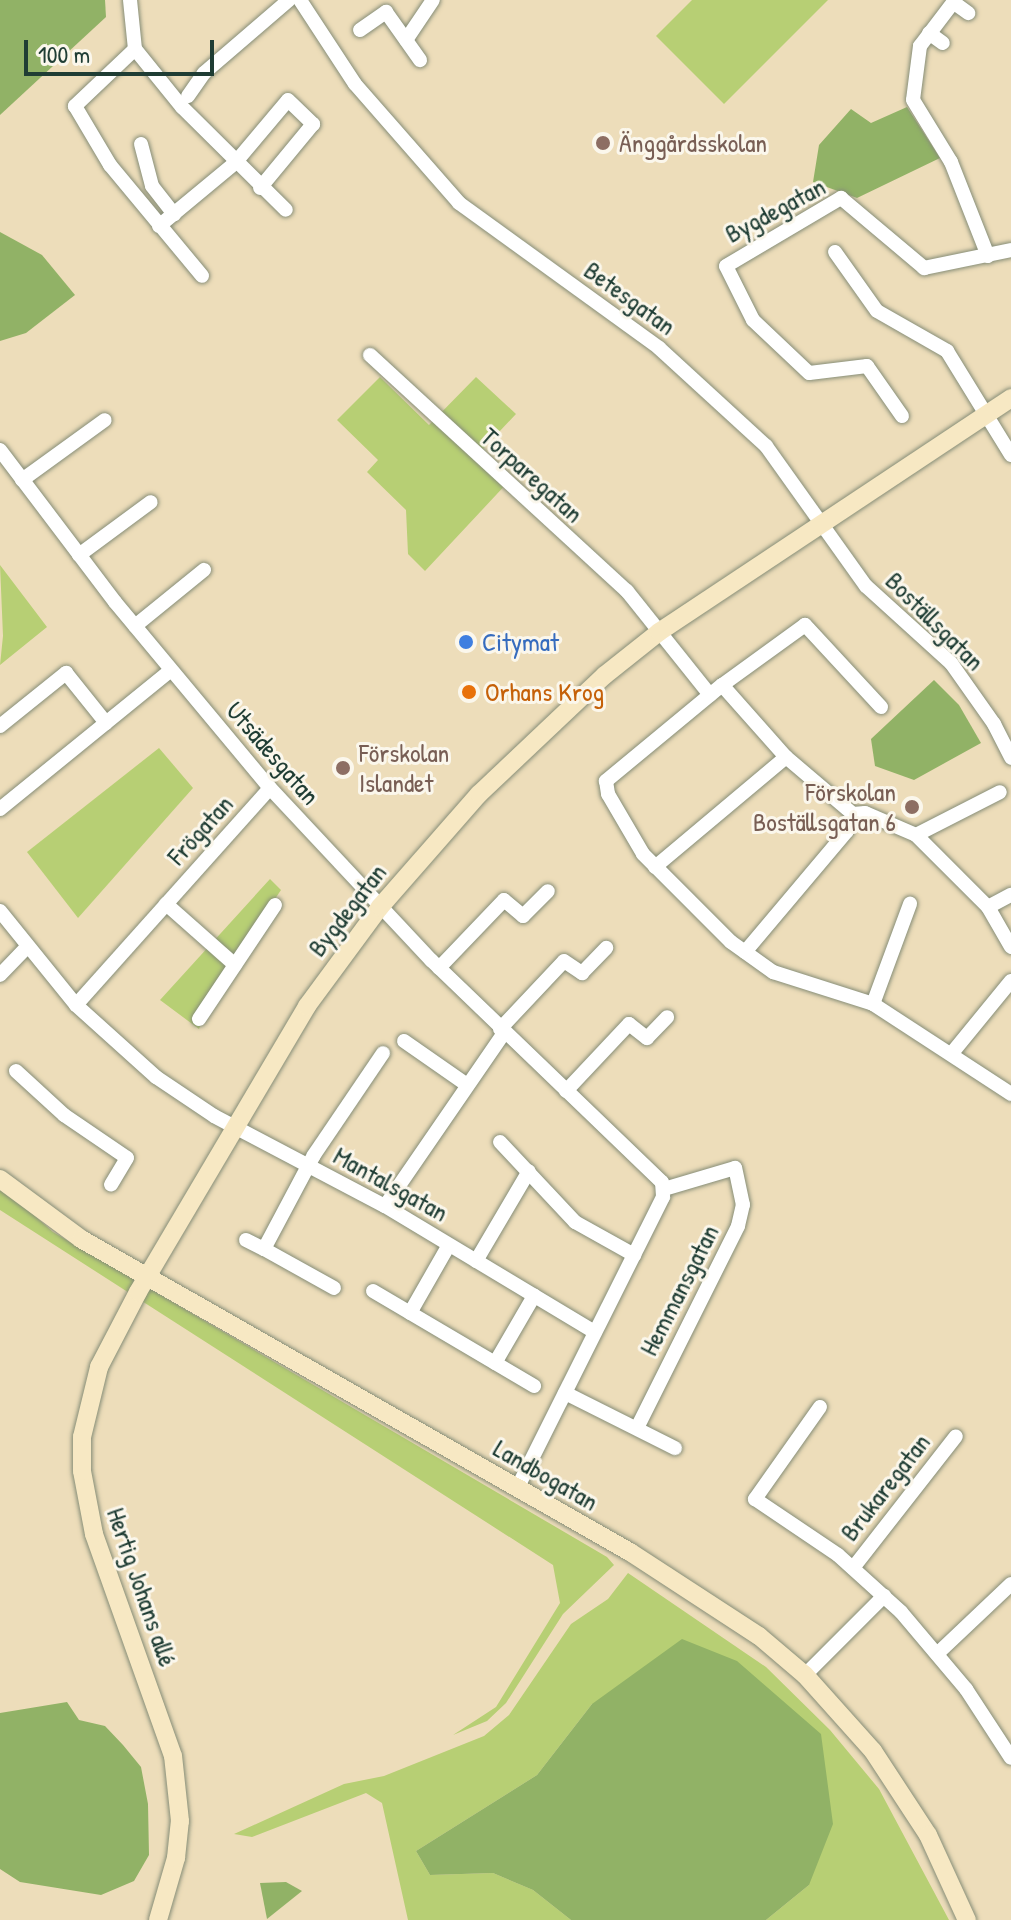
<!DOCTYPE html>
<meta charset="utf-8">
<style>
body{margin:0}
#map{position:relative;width:1011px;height:1920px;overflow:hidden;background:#edddba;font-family:"Patrick Hand",sans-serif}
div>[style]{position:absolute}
.green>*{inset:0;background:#b7cf74}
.forest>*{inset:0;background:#91b266}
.roads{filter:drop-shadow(0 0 2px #868d77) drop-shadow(0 0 2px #868d77)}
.street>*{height:14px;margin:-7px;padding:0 7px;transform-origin:7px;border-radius:7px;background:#fff}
.secondary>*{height:18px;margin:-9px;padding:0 9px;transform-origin:9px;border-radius:9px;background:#f7e8c3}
.dots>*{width:22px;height:22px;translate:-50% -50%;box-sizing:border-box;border:4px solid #fbf7ec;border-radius:50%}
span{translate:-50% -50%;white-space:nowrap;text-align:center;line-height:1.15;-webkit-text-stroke:6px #fbf7ec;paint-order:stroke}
.education-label{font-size:26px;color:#785e54}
.left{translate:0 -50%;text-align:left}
.right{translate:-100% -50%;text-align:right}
.street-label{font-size:26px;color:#1f3d34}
.shop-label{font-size:26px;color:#366cbe}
.food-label{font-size:26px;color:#c56008}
.scale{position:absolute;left:24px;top:40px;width:190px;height:36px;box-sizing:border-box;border:4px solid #1f3d34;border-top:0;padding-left:10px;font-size:24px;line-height:28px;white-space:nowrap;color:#1f3d34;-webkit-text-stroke:6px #fbf7ec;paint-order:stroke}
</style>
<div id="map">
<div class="green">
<i style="clip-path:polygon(692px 0,828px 0,724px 104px,656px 36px)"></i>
<i style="clip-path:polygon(380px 377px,429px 425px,476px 377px,516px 414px,482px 450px,511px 479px,425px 571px,408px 554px,406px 510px,367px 472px,378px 460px,337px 420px)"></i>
<i style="clip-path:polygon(0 565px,47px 627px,0 665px,3px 636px)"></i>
<i style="clip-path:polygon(159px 748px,193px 788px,78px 918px,27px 852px)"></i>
<i style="clip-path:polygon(270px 879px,281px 890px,194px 1019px,201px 1024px,199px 1029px,160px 1000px)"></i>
<i style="clip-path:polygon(0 1185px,53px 1232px,607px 1557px,614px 1565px,563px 1614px,506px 1703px,487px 1721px,453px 1735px,496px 1707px,560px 1603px,553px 1565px,0 1210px)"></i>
<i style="clip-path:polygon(628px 1573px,766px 1667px,830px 1730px,879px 1789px,949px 1920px,766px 1920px,809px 1885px,592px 1704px,537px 1775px,416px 1851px,430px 1875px,493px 1873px,533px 1890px,571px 1920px,408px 1920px,382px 1803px,366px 1793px,252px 1837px,234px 1834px,344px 1784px,384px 1776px,484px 1736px,509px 1715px,571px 1624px,608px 1599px)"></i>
</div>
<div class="forest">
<i style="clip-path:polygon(0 0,105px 0,106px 17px,0 115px)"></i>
<i style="clip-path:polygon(907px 107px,940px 158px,857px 198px,813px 182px,819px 145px,851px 109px,871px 123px)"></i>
<i style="clip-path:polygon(0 232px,42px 255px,75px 295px,26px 333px,0 341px)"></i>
<i style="clip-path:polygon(934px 680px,959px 705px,981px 743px,914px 780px,875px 766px,871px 739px)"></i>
<i style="clip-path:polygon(682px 1639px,737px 1661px,821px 1734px,833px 1824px,809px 1885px,766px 1920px,571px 1920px,533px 1890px,493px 1873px,430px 1875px,416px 1851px,537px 1775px,592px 1704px)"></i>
<i style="clip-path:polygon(67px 1702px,79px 1720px,105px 1726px,123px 1745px,141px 1767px,148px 1804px,149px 1855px,134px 1881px,101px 1895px,20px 1882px,0 1869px,0 1713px)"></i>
<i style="clip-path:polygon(286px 1882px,302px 1891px,267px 1919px,260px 1883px)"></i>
</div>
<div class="roads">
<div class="street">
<i style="left:130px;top:0;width:49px;rotate:84.2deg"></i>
<i style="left:135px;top:49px;width:75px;rotate:51deg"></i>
<i style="left:182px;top:107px;width:146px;rotate:44.7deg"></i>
<i style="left:300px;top:0;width:100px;rotate:56.8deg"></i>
<i style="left:355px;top:84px;width:158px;rotate:48.8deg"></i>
<i style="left:459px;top:203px;width:247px;rotate:35.9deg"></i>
<i style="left:659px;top:348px;width:145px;rotate:42.5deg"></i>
<i style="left:766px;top:446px;width:172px;rotate:54.5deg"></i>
<i style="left:866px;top:586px;width:115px;rotate:42.2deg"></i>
<i style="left:951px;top:663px;width:75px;rotate:54.8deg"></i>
<i style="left:994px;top:724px;width:38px;rotate:63deg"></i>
<i style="left:955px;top:0;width:58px;rotate:127.3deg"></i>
<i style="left:920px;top:46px;width:54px;rotate:97.4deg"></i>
<i style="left:913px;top:100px;width:73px;rotate:58.5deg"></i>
<i style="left:951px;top:162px;width:101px;rotate:68.5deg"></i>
<i style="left:953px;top:2px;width:19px;rotate:36deg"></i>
<i style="left:360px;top:30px;width:32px;rotate:-35deg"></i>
<i style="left:386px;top:12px;width:59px;rotate:54.7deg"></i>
<i style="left:929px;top:33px;width:17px;rotate:36deg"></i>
<i style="left:406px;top:40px;width:48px;rotate:-56deg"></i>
<i style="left:135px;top:49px;width:83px;rotate:136.5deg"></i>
<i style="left:75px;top:106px;width:69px;rotate:59.3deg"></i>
<i style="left:110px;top:165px;width:144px;rotate:50.3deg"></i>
<i style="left:188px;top:96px;width:28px;rotate:-55deg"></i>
<i style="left:204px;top:73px;width:112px;rotate:-40.7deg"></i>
<i style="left:141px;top:144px;width:43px;rotate:75.3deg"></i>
<i style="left:152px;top:186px;width:36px;rotate:52deg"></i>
<i style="left:159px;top:226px;width:99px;rotate:-39.7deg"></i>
<i style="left:235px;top:163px;width:82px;rotate:-49.9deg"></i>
<i style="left:288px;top:100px;width:35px;rotate:44deg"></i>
<i style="left:313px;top:124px;width:83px;rotate:129.6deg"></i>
<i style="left:835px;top:252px;width:72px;rotate:54.6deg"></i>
<i style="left:877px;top:311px;width:81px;rotate:29.7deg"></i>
<i style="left:947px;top:351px;width:122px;rotate:58.4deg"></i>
<i style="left:370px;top:355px;width:349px;rotate:42.6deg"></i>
<i style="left:627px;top:591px;width:133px;rotate:51.4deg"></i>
<i style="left:902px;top:416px;width:61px;rotate:-125deg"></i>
<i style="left:867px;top:366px;width:58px;rotate:173.1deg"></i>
<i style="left:809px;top:373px;width:77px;rotate:-136.6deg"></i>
<i style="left:753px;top:320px;width:60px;rotate:-116.6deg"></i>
<i style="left:726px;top:266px;width:134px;rotate:-30.6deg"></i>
<i style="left:841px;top:198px;width:109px;rotate:40.1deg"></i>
<i style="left:924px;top:268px;width:89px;rotate:-11.7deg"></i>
<i style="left:0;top:450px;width:191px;rotate:52.9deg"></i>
<i style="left:115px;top:602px;width:242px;rotate:50.2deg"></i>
<i style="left:270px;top:788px;width:236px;rotate:46.9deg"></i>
<i style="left:431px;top:960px;width:320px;rotate:43.9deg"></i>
<i style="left:662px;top:1182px;width:15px;rotate:86deg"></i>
<i style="left:663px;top:1197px;width:326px;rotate:116.6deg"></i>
<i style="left:22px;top:480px;width:102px;rotate:-35.9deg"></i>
<i style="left:79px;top:555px;width:89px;rotate:-36.4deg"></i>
<i style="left:135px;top:626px;width:89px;rotate:-39.1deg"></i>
<i style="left:722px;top:685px;width:96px;rotate:48.4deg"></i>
<i style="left:786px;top:757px;width:88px;rotate:40.4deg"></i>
<i style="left:881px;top:707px;width:112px;rotate:-132.8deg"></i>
<i style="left:805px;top:625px;width:102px;rotate:144.1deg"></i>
<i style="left:722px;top:685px;width:151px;rotate:140.4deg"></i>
<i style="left:606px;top:781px;width:13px;rotate:81deg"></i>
<i style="left:608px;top:794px;width:69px;rotate:59.7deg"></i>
<i style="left:643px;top:854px;width:124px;rotate:45deg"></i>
<i style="left:731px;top:942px;width:52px;rotate:35.5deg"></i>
<i style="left:773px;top:972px;width:105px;rotate:17.7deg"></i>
<i style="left:873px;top:1004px;width:165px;rotate:33.1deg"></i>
<i style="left:0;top:726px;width:85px;rotate:-38.8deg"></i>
<i style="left:66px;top:673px;width:64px;rotate:51.3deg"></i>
<i style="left:0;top:809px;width:219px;rotate:-39.1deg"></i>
<i style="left:853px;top:814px;width:12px;rotate:-5deg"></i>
<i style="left:865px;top:813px;width:56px;rotate:23.3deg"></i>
<i style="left:916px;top:835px;width:102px;rotate:45deg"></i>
<i style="left:988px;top:907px;width:46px;rotate:60.1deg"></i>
<i style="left:916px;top:835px;width:94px;rotate:-27.1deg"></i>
<i style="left:655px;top:867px;width:171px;rotate:-40deg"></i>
<i style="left:166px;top:904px;width:92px;rotate:41.5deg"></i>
<i style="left:988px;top:907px;width:26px;rotate:-28deg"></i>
<i style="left:0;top:911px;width:121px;rotate:51deg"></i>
<i style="left:76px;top:1005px;width:108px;rotate:42deg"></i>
<i style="left:156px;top:1077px;width:70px;rotate:33.9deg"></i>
<i style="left:214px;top:1116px;width:193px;rotate:27.8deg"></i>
<i style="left:385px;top:1206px;width:245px;rotate:31deg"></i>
<i style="left:745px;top:952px;width:158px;rotate:-49.9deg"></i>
<i style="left:847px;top:831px;width:18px;rotate:-71deg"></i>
<i style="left:439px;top:968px;width:94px;rotate:-46.3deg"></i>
<i style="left:504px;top:900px;width:25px;rotate:40deg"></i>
<i style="left:523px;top:916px;width:35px;rotate:-45deg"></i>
<i style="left:0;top:975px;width:40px;rotate:-46deg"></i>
<i style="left:873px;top:1004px;width:107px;rotate:-69.7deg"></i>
<i style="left:76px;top:1005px;width:291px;rotate:-48.2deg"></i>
<i style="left:199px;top:1019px;width:137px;rotate:-56.3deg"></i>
<i style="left:500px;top:1029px;width:93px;rotate:-46.7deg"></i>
<i style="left:564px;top:961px;width:22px;rotate:34deg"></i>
<i style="left:582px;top:973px;width:35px;rotate:-46deg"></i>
<i style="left:404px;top:1041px;width:77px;rotate:34.9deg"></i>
<i style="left:952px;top:1053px;width:93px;rotate:-50.7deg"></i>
<i style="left:16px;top:1071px;width:65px;rotate:42.5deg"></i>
<i style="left:64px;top:1115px;width:76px;rotate:34.3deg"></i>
<i style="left:127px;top:1158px;width:31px;rotate:121deg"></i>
<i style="left:566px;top:1091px;width:92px;rotate:-46.8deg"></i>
<i style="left:629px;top:1024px;width:23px;rotate:38deg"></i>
<i style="left:647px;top:1038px;width:29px;rotate:-46deg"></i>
<i style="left:500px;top:1142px;width:110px;rotate:46.8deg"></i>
<i style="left:575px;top:1222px;width:68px;rotate:29.2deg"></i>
<i style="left:385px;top:1206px;width:210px;rotate:-55.5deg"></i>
<i style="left:246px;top:1240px;width:20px;rotate:27deg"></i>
<i style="left:264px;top:1249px;width:106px;rotate:-62deg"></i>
<i style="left:314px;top:1155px;width:123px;rotate:-55.9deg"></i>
<i style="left:264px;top:1249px;width:80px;rotate:29.1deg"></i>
<i style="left:476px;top:1261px;width:104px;rotate:-59.5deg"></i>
<i style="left:373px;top:1291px;width:187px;rotate:30.5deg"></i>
<i style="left:410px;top:1313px;width:78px;rotate:-60.2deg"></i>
<i style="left:495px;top:1363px;width:78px;rotate:-59.8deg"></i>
<i style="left:565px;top:1393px;width:123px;rotate:26.6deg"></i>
<i style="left:820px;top:1407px;width:113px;rotate:125.2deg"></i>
<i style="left:755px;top:1499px;width:100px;rotate:34deg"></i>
<i style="left:838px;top:1555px;width:85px;rotate:42.1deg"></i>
<i style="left:901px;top:1612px;width:101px;rotate:49.8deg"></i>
<i style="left:966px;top:1689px;width:82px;rotate:56.9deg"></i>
<i style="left:637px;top:1428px;width:226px;rotate:-63.4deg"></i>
<i style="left:738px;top:1226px;width:22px;rotate:-77deg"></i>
<i style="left:743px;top:1205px;width:38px;rotate:-102deg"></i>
<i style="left:735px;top:1168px;width:74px;rotate:163.5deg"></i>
<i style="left:853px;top:1568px;width:167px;rotate:-52deg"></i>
<i style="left:937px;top:1654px;width:102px;rotate:-43.4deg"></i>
<i style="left:805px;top:1675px;width:112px;rotate:-45deg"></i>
</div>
<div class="secondary">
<i style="left:0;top:1179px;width:101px;rotate:36.5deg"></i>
<i style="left:81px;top:1239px;width:632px;rotate:29.69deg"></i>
<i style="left:630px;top:1552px;width:154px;rotate:33.1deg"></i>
<i style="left:759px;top:1636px;width:60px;rotate:40.3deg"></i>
<i style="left:805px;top:1675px;width:102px;rotate:48.2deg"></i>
<i style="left:873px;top:1751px;width:100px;rotate:56.8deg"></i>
<i style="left:928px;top:1835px;width:94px;rotate:65.4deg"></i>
<i style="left:158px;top:1920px;width:65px;rotate:-73.8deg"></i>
<i style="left:176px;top:1858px;width:37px;rotate:-84deg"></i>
<i style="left:180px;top:1821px;width:65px;rotate:-96.1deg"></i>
<i style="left:173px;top:1756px;width:236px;rotate:-109.6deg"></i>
<i style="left:94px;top:1534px;width:64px;rotate:-100.8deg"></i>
<i style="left:82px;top:1471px;width:34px;rotate:-90deg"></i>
<i style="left:82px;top:1437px;width:72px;rotate:-76.3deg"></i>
<i style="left:99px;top:1367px;width:85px;rotate:-62.5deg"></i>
<i style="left:138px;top:1292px;width:332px;rotate:-59.4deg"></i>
<i style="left:307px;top:1006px;width:123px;rotate:-53.6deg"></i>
<i style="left:380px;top:907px;width:150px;rotate:-48.8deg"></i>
<i style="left:479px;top:794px;width:173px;rotate:-43.4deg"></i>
<i style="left:605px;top:675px;width:69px;rotate:-38.5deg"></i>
<i style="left:659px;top:632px;width:423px;rotate:-33.6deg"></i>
</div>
</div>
<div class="dots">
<i style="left:603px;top:143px;background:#8d6e63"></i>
<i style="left:466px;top:642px;background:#3f7fe0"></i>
<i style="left:469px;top:692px;background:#e8710a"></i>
<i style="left:343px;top:768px;background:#8d6e63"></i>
<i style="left:912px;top:807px;background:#8d6e63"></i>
</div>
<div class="education-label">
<span class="left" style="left:619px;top:143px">Änggårdsskolan</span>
<span class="left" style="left:359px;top:768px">Förskolan<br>Islandet</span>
<span class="right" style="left:896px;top:807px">Förskolan<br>Boställsgatan 6</span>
</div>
<div class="street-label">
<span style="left:775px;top:210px;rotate:-28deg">Bygdegatan</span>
<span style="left:630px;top:298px;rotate:36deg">Betesgatan</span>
<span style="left:532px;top:475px;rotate:42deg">Torparegatan</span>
<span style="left:935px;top:621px;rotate:45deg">Boställsgatan</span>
<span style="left:273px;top:753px;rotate:49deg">Utsädesgatan</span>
<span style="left:200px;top:830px;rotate:-48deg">Frögatan</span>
<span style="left:347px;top:910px;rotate:-52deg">Bygdegatan</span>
<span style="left:391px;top:1184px;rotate:29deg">Mantalsgatan</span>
<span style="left:679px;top:1290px;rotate:-63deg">Hemmansgatan</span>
<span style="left:546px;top:1475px;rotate:30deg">Landbogatan</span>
<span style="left:885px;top:1487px;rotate:-52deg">Brukaregatan</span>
<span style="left:142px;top:1587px;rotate:71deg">Hertig Johans allé</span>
</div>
<div class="shop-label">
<span class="left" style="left:482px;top:642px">Citymat</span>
</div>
<div class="food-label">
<span class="left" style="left:485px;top:692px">Orhans Krog</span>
</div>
<div class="scale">100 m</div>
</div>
